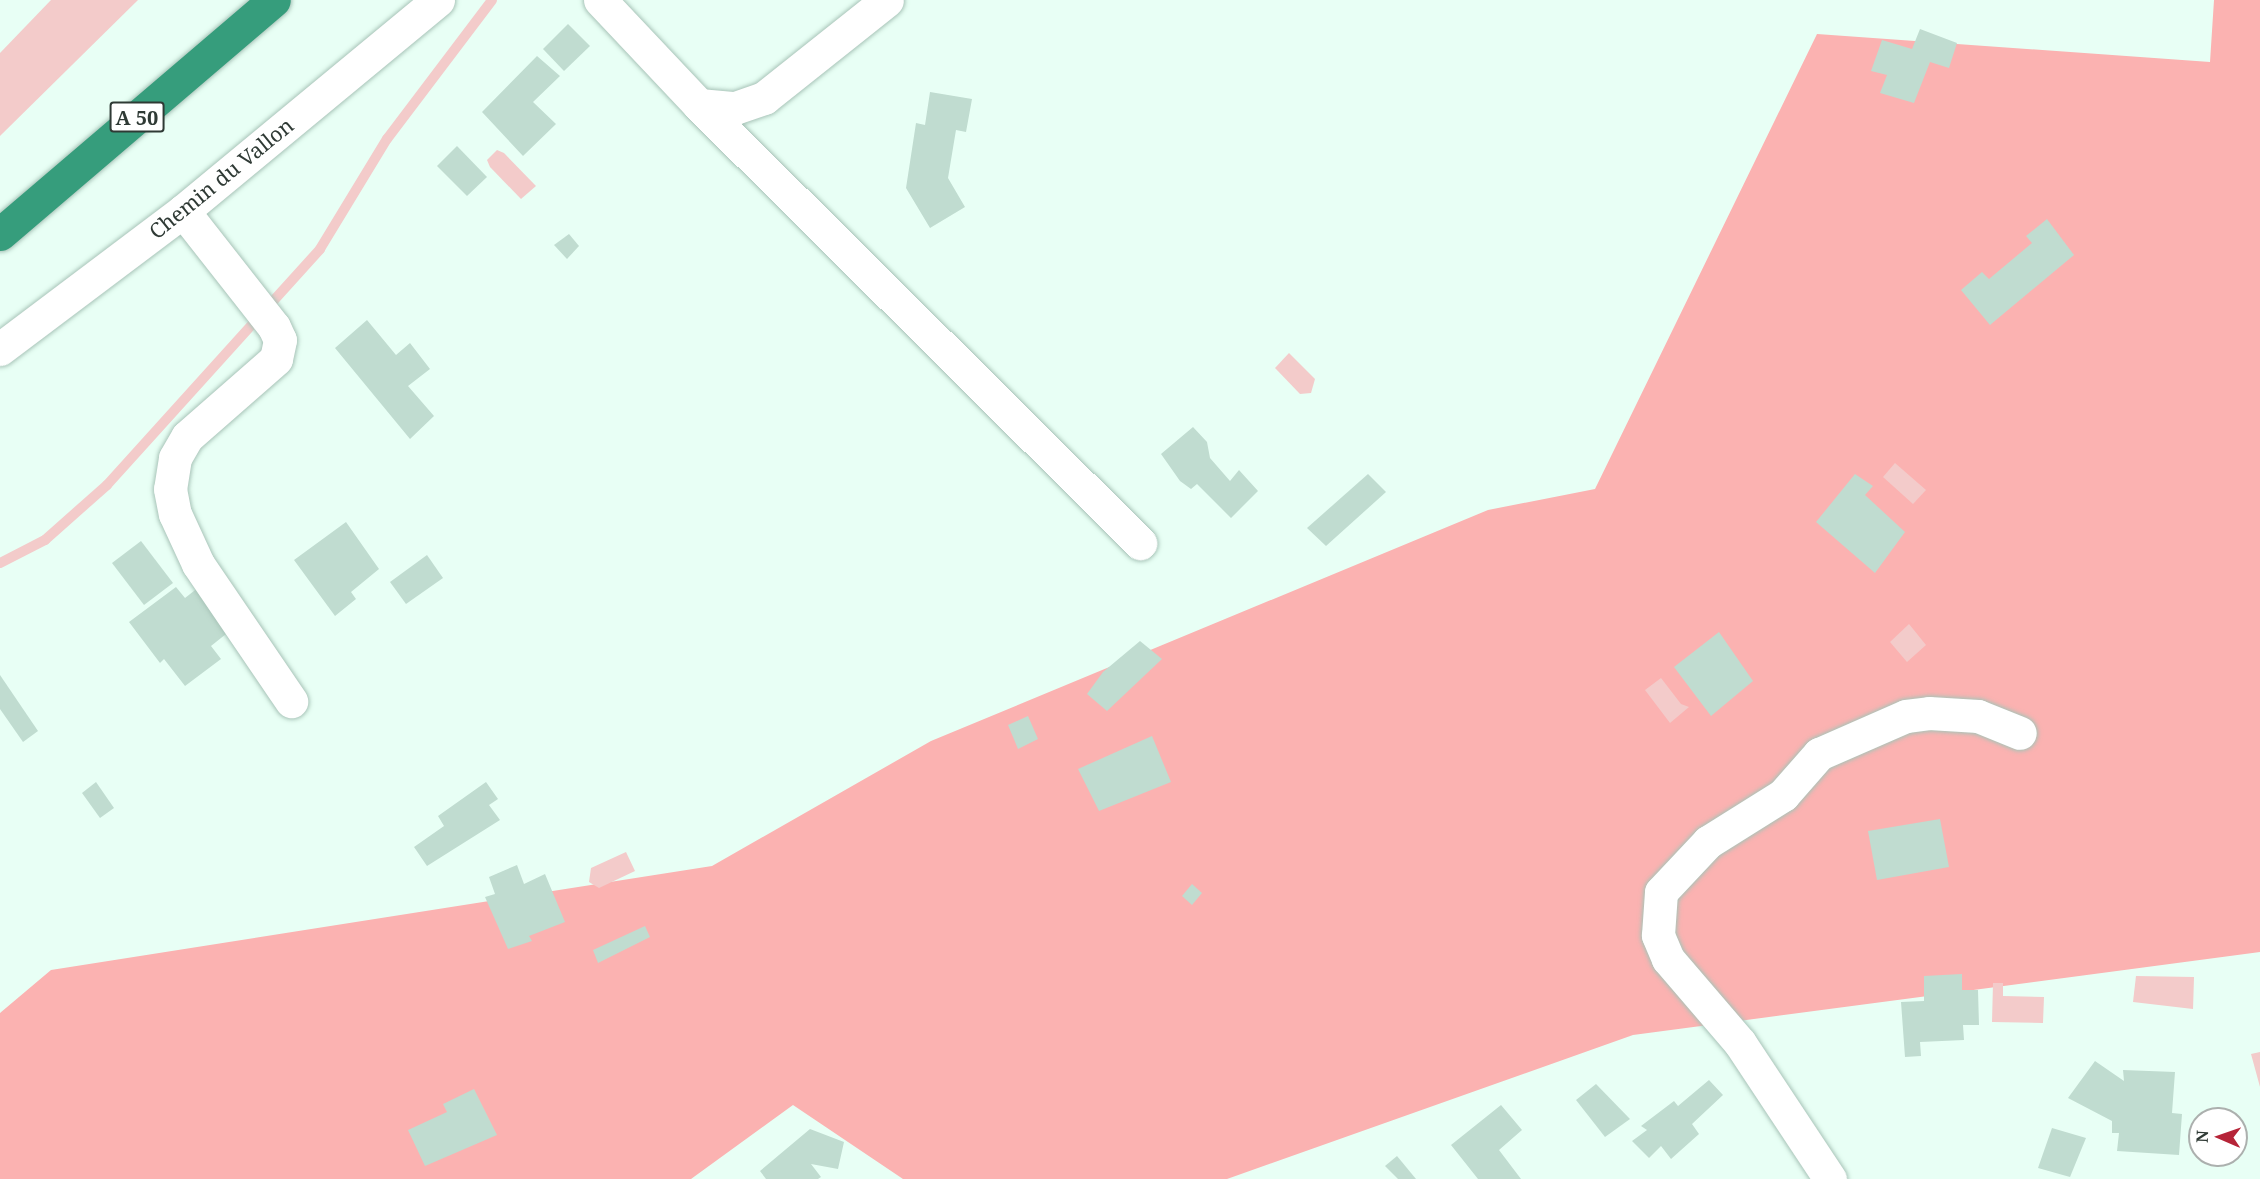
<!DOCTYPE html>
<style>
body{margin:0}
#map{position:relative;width:2260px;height:1179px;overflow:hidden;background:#e8fff5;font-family:"Noto Serif",serif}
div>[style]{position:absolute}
.green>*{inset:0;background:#fbb2b1}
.water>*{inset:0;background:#f3cbca}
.stream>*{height:10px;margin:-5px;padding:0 5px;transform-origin:5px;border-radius:5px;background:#f3cbca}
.building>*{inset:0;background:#c0dcd0}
.roads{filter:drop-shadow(0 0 2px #a8c4b8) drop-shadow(0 0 2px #a8c4b8)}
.minor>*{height:33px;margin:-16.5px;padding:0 16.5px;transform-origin:16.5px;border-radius:16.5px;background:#fff}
.highway>*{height:33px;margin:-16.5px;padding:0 16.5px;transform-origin:16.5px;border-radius:16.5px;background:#369d7c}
span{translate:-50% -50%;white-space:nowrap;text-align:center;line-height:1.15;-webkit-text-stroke:4.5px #fff;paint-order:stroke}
.shield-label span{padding:2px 4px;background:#fff;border:2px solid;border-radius:4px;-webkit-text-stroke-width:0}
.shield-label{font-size:20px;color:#2f3a35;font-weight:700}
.street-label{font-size:21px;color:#2f3a35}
.north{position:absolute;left:2188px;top:1107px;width:60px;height:60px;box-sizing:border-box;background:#fff;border:2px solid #acb0ae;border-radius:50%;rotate:272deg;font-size:16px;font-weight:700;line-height:24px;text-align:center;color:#2f3a35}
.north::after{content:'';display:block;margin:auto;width:21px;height:27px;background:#b62438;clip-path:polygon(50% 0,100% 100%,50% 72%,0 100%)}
</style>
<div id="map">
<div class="green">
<i style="clip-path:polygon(2214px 0,2260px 0,2260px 952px,1633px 1035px,1227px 1179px,903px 1179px,793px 1105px,691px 1179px,0 1179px,0 1013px,51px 970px,712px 866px,931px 741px,1488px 510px,1595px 489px,1817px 34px,2210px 62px)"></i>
</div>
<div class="water">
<i style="clip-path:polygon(51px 0,138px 0,0 136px,0 53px)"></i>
<i style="clip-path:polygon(497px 150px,504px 153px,536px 186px,521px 199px,490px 167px,487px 160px)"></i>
<i style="clip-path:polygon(1289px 353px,1315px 379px,1311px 393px,1300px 394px,1275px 368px)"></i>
<i style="clip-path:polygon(1895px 463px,1926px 490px,1913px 504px,1883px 477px)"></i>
<i style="clip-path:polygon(1909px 624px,1926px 645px,1907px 662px,1890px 642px)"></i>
<i style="clip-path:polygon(1661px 678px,1681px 704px,1689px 707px,1670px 723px,1645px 690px)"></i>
<i style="clip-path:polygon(626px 852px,635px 871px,599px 888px,589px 882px,591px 868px)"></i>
<i style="clip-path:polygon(2136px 976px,2194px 977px,2193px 1009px,2133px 1002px)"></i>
<i style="clip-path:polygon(1993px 983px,2003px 983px,2003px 996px,2044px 997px,2043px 1023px,1992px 1022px)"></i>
<i style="clip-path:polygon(2260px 1052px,2260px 1087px,2251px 1054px)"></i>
</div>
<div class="stream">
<i style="left:0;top:563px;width:51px;rotate:-27.1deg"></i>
<i style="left:45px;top:540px;width:83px;rotate:-41.6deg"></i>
<i style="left:107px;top:485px;width:318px;rotate:-47.9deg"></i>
<i style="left:320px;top:249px;width:129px;rotate:-58.7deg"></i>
<i style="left:387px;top:139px;width:174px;rotate:-52.9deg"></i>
</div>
<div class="building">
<i style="clip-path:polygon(568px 24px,590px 46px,564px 71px,543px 49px)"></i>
<i style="clip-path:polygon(1920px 29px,1957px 43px,1949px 68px,1930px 62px,1914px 103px,1880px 93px,1887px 75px,1871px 71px,1882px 40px,1912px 49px)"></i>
<i style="clip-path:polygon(537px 56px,560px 76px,533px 102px,556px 124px,523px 156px,482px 112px)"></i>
<i style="clip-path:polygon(930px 92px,972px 99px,966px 132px,956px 130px,948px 178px,965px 207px,930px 228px,906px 188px,916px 123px,925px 125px)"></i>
<i style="clip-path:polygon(457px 146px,487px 177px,467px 196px,437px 166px)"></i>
<i style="clip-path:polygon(2047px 219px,2074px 255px,1990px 325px,1961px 290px,1982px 272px,1989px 279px,2032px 243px,2026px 236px)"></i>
<i style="clip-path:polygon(569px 234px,579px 246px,567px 259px,554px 245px)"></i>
<i style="clip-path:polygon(367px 320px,396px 355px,410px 343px,430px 369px,408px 386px,434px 416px,410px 439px,335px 348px)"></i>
<i style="clip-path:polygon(1193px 427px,1207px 442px,1210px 458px,1230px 481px,1239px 470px,1258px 491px,1231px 518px,1197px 484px,1191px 489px,1180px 481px,1161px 454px)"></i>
<i style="clip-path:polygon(1368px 474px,1386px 492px,1326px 546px,1307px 528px)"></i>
<i style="clip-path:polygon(1855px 474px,1873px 486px,1865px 495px,1905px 532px,1875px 573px,1816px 522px)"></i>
<i style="clip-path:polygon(346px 522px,379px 569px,351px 592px,356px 599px,335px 616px,294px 560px)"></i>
<i style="clip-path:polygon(141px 541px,173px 583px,144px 605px,112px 563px)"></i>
<i style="clip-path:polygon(427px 555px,443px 578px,406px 604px,390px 582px)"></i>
<i style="clip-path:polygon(176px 587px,185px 598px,199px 587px,231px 630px,211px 646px,221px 659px,185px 686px,164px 659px,160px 663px,129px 622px)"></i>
<i style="clip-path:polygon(1719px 632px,1753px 681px,1711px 716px,1674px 667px)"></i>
<i style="clip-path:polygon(1140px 641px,1162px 659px,1107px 711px,1087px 694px,1103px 672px)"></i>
<i style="clip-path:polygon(0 675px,38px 731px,23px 742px,0 709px)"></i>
<i style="clip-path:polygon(1028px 716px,1038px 739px,1018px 749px,1008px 725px)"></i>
<i style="clip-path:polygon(1152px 736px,1171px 782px,1099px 811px,1078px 769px)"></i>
<i style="clip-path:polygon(96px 782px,114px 808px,100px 818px,82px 793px)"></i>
<i style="clip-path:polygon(486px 782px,498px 799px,489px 805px,500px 820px,427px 866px,414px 847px,444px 826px,438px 816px)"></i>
<i style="clip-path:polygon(1940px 819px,1949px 867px,1877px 880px,1868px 831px)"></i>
<i style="clip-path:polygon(517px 865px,524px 884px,545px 874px,565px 922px,529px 936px,532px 941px,508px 949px,485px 897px,495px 894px,489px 877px)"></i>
<i style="clip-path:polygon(1192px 884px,1202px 893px,1192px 905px,1182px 896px)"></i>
<i style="clip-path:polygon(645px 926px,650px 937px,598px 963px,593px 950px)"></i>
<i style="clip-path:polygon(1962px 974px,1962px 990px,1978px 990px,1979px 1025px,1963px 1025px,1964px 1040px,1920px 1042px,1921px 1056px,1905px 1057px,1901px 1002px,1924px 1001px,1924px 976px)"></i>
<i style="clip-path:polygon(2095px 1061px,2124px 1081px,2123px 1070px,2175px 1072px,2172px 1113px,2182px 1114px,2179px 1155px,2117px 1151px,2119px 1133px,2112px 1133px,2112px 1121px,2068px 1098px)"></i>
<i style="clip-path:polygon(1709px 1080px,1723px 1095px,1692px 1124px,1699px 1134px,1671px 1159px,1661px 1146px,1649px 1158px,1632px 1141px,1647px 1130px,1641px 1126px,1674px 1101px,1678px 1106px)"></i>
<i style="clip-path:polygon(1596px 1084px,1630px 1119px,1605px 1137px,1576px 1100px)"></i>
<i style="clip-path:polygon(474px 1089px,497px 1135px,425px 1166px,408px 1130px,447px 1112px,443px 1104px)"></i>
<i style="clip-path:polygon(1501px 1105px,1522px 1130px,1499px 1150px,1521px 1179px,1478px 1179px,1451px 1145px)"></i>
<i style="clip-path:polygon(2052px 1128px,2086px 1138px,2070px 1177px,2038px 1168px)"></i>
<i style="clip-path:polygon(810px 1129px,844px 1142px,838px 1169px,811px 1164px,821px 1177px,818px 1179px,766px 1179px,760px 1171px)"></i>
<i style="clip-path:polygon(1397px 1156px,1416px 1179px,1398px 1179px,1385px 1166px)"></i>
</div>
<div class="roads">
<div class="minor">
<i style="left:600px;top:0;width:144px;rotate:46.7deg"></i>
<i style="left:699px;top:105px;width:36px;rotate:5deg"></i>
<i style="left:735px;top:108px;width:31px;rotate:-19deg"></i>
<i style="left:764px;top:98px;width:157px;rotate:-38.5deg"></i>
<i style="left:699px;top:105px;width:622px;rotate:44.8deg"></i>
<i style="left:183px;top:211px;width:147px;rotate:51.9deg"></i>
<i style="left:274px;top:327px;width:14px;rotate:65deg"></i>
<i style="left:280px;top:340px;width:19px;rotate:102deg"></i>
<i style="left:276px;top:359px;width:118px;rotate:138.8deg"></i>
<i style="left:187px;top:437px;width:24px;rotate:120deg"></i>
<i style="left:175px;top:458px;width:31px;rotate:99deg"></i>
<i style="left:170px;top:489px;width:25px;rotate:79deg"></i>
<i style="left:175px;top:514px;width:55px;rotate:65.3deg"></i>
<i style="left:198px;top:564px;width:166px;rotate:55.8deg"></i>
<i style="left:0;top:349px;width:229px;rotate:-37deg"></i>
<i style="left:183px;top:211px;width:331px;rotate:-39.6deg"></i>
<i style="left:1830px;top:1179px;width:163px;rotate:-123.5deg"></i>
<i style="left:1740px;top:1043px;width:111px;rotate:-130.6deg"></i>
<i style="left:1668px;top:959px;width:26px;rotate:-113deg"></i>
<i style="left:1658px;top:935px;width:43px;rotate:-86deg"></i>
<i style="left:1661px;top:892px;width:69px;rotate:-46.8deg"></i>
<i style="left:1708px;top:842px;width:89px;rotate:-32.1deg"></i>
<i style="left:1783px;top:795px;width:55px;rotate:-48.7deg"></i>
<i style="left:1819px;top:754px;width:95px;rotate:-23.6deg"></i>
<i style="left:1906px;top:716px;width:23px;rotate:-7deg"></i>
<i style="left:1929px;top:713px;width:49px;rotate:3.5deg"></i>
<i style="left:1978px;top:716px;width:45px;rotate:22deg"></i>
</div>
<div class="highway">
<i style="left:0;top:234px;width:360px;rotate:-40.5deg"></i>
</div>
</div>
<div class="shield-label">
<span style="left:137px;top:117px">A 50</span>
</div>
<div class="street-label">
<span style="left:221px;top:178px;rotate:-39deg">Chemin du Vallon</span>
</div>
<div class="north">N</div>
</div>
